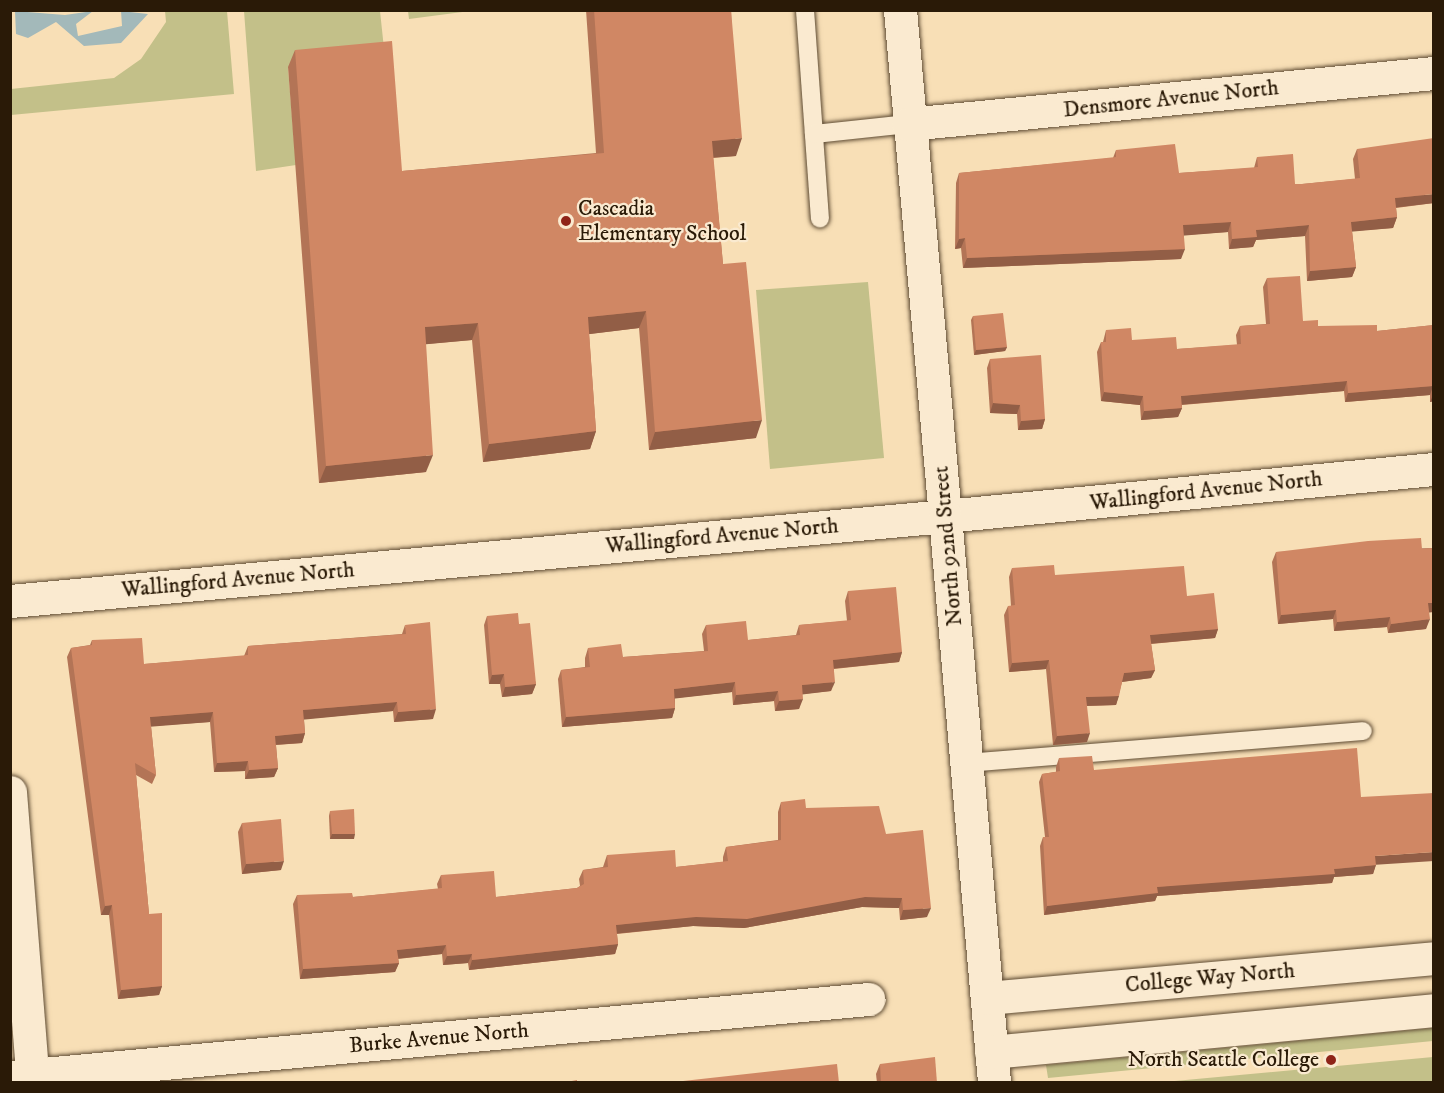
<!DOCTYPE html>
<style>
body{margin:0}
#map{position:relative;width:1444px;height:1093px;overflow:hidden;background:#f8dfb6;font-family:"IM FELL DW Pica",serif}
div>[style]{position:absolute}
.green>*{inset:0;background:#c3c089}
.water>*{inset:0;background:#a3b9ba}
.roads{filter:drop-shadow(0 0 2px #5e4b33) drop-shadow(0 0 2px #5e4b33)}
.service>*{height:18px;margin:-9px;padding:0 9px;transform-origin:9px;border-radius:9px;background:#faead0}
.minor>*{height:33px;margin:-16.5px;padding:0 16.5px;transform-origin:16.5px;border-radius:16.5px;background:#faead0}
.tertiary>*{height:33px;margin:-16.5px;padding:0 16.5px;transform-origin:16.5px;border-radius:16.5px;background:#faead0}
.wall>*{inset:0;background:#b37456}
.shaded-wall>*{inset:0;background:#925e46}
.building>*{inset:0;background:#d08764}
.dots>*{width:16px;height:16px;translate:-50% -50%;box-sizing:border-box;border:3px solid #faead0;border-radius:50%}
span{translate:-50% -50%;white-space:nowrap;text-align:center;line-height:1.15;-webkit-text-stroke:4.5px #faead0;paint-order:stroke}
.street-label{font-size:22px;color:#2a1a07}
.poi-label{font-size:22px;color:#2a1a07}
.left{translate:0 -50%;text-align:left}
.right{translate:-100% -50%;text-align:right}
.frame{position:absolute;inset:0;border:12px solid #2a1a07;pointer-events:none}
</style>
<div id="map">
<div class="green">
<i style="clip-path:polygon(165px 11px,227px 11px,234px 94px,11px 115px,11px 89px,114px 78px,141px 59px,166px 22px)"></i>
<i style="clip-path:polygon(244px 11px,380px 11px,385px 58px,288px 68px,296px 165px,256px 171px)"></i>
<i style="clip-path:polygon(408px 11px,408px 10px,470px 11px,409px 19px)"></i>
<i style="clip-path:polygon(868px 282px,884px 458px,770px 469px,756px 290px)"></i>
<i style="clip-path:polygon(1433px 1028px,1433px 1041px,1048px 1078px,1046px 1065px)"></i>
<i style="clip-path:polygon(1433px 1057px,1433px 1082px,1164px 1082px)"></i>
</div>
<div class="water">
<i style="clip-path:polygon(15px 11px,65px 15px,93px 11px,76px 24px,78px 36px,122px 26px,121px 11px,148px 14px,121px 43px,84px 46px,56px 22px,28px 38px,16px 34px)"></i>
</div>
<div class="roads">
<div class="service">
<i style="left:805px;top:10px;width:209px;rotate:85.9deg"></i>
<i style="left:814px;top:134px;width:95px;rotate:-6.1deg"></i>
<i style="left:966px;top:763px;width:398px;rotate:-4.6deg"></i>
</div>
<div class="minor">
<i style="left:900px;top:10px;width:508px;rotate:84.92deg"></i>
<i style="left:945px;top:516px;width:491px;rotate:-5.5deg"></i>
<i style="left:908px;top:124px;width:528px;rotate:-5.54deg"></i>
<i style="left:10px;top:792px;width:291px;rotate:85.5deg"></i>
<i style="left:10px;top:1077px;width:862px;rotate:-5.19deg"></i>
</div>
<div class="tertiary">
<i style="left:10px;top:601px;width:939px;rotate:-5.19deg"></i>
<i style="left:945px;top:516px;width:568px;rotate:85.05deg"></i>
<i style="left:987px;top:998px;width:449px;rotate:-5.1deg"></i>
<i style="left:991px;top:1052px;width:445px;rotate:-5.4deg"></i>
</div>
</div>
<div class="wall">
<i style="clip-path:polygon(586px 10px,731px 10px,736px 156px,713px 158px,723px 264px,756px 438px,649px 450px,639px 328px,589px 334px,596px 431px,590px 449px,483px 462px,472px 340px,426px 344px,426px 472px,319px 483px,288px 67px,295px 50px,402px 171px,596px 153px)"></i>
<i style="clip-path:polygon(1357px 149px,1434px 203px,1396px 208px,1397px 217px,1393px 228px,1352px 231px,1356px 267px,1352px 277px,1307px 281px,1305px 236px,1256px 240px,1253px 247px,1229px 249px,1228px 232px,1184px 235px,1181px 259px,963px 268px,961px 248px,955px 249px,956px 183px,959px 173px,1113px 158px,1116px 150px,1179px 173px,1254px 168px,1257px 157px,1295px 184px,1302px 184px,1355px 179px,1353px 159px)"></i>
<i style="clip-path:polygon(1267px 278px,1303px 321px,1318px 326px,1377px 331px,1434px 325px,1434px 401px,1430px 402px,1430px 395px,1345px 402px,1344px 391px,1182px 405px,1182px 408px,1178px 417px,1141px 420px,1140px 405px,1101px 401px,1097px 352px,1101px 342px,1103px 342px,1106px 330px,1132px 340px,1177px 349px,1237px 345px,1236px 335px,1240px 326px,1266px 324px,1263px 287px)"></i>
<i style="clip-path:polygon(973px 316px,1007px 347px,1005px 351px,974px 355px,971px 320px)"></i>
<i style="clip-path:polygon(990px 359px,1045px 419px,1042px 429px,1018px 430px,1017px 414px,990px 413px,987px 368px)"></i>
<i style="clip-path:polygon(1434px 548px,1434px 612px,1429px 612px,1426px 629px,1388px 633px,1387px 627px,1334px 631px,1333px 619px,1278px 624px,1272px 562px,1276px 552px)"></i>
<i style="clip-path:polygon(1012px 568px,1187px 596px,1218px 629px,1215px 638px,1151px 644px,1155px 670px,1151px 678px,1122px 682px,1116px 705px,1087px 706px,1087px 742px,1053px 745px,1046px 669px,1009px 672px,1004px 615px,1008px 606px,1011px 606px,1009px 577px)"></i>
<i style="clip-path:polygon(848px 591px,902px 652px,899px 662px,834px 669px,831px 691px,802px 694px,799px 709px,775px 711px,774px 701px,733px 705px,732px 692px,675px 698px,675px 708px,672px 718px,562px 727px,558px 679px,561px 670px,585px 667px,585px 658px,588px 648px,623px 657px,704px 651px,702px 634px,706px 625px,748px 640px,796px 635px,799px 625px,847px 621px,845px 601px)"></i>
<i style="clip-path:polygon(487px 616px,519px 624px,536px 684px,532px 694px,502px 697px,500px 684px,489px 684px,484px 625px)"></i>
<i style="clip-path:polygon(405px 625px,433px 719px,394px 722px,393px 711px,304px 719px,305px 733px,302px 743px,276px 745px,278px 768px,274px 777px,245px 779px,245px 771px,214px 772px,210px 722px,151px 726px,156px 775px,152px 784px,136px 775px,149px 914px,162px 986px,159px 995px,118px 999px,109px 915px,101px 915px,67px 657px,71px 648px,90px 645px,92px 640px,144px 664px,244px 656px,248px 646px,402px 634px)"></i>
<i style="clip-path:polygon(1059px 758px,1094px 770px,1361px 797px,1376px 864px,1373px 874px,1334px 877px,1332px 883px,1157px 896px,1155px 901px,1044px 915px,1040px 846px,1043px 837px,1045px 837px,1039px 782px,1042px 774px,1056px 772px,1056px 767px)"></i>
<i style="clip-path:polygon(781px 802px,806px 808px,886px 834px,927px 917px,900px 920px,899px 908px,862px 907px,744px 928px,693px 926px,617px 934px,618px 944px,615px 954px,469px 970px,468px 963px,443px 965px,442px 954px,398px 959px,399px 963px,395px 972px,300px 979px,293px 904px,297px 895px,353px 897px,438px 889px,437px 884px,441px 875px,496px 897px,577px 888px,580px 886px,579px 879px,583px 870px,603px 867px,607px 855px,676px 867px,723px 862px,723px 857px,726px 847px,778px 840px,778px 812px)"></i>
<i style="clip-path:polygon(330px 811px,354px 839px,330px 839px,329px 816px)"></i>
<i style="clip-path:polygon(242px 823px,281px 870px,242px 874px,238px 832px)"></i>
<i style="clip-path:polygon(880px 1064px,937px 1083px,877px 1083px,876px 1074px)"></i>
</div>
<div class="shaded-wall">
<i style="clip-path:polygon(742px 138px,736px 156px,706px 158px,712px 141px)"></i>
<i style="clip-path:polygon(1434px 194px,1434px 203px,1391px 208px,1395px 198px)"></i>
<i style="clip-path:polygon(1397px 217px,1393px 228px,1348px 232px,1351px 222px)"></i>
<i style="clip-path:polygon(1231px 222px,1228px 232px,1179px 236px,1183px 225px)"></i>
<i style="clip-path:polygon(1309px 225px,1305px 236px,1256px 240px,1253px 247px,1229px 249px,1232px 239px,1256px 230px)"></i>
<i style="clip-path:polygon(965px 238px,961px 248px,955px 249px,959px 239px)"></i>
<i style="clip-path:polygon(1185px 249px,1181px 259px,963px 268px,967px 258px)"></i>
<i style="clip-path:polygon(1356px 267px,1352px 277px,1307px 281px,1310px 271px)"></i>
<i style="clip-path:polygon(646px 311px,639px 328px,582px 335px,588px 317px)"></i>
<i style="clip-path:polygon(478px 323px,472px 340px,418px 345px,425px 327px)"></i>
<i style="clip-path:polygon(1007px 347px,1005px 351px,974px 355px,976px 350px)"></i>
<i style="clip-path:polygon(1347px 381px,1344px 391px,1177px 405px,1181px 396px)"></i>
<i style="clip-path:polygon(1433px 386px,1430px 395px,1345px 402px,1348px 393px)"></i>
<i style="clip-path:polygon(1104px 392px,1143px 396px,1140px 405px,1101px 401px)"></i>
<i style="clip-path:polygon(1434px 393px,1434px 401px,1430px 402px)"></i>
<i style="clip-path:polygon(993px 403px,1020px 405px,1017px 414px,990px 413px)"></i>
<i style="clip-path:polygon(1182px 408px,1178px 417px,1141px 420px,1144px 411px)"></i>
<i style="clip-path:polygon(1045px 419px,1042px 429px,1018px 430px,1021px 421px)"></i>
<i style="clip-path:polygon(762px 420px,756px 438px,649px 450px,655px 432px)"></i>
<i style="clip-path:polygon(596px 431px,590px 449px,483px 462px,489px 444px)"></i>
<i style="clip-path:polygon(433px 455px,426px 472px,319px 483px,326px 466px)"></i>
<i style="clip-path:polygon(1428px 603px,1434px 603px,1434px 612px,1425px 613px)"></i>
<i style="clip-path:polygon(1336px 610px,1333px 619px,1278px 624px,1281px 615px)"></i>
<i style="clip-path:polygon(1390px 617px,1387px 627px,1334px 631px,1337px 622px)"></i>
<i style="clip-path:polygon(1430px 619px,1426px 629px,1388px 633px,1391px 624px)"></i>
<i style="clip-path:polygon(1218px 629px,1215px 638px,1147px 644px,1150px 635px)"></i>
<i style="clip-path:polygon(902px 652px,899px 662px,829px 669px,833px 660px)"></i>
<i style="clip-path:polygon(1049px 660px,1046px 669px,1009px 672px,1012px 663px)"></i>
<i style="clip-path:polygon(1155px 670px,1151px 678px,1121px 682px,1124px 673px)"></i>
<i style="clip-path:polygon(504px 674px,500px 684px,489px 684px,492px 675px)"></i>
<i style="clip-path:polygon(735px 682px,732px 692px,671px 699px,674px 689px)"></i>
<i style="clip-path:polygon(835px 682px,831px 691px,798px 695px,802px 685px)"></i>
<i style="clip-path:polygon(536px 684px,532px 694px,502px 697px,505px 687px)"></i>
<i style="clip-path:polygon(778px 691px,774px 701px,733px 705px,736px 695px)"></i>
<i style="clip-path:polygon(1119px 696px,1116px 705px,1083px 706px,1086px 697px)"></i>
<i style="clip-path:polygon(803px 699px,799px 709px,775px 711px,779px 701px)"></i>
<i style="clip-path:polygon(397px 702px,393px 711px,300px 720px,303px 710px)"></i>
<i style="clip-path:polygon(675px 708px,672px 718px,562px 727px,566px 717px)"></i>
<i style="clip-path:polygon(436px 709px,433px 719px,394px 722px,398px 712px)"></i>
<i style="clip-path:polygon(213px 712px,210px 722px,147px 727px,150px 717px)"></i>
<i style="clip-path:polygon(305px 733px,302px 743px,272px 745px,275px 736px)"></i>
<i style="clip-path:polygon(1090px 733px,1087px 742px,1053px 745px,1057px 736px)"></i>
<i style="clip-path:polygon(248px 761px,245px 771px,214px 772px,217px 763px)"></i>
<i style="clip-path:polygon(278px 768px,274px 777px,245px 779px,249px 770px)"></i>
<i style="clip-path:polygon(332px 834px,355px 834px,354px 839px,330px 839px)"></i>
<i style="clip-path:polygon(1434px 852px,1434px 861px,1372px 865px,1375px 856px)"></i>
<i style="clip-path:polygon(284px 861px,281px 870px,242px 874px,246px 864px)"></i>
<i style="clip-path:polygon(1376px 865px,1373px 874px,1334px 877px,1332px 883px,1157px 896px,1155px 901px,1044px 915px,1047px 906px,1157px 887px)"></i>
<i style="clip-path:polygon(865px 897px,902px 898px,899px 908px,862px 907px,744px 928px,693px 926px,612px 934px,616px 925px)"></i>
<i style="clip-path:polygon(112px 905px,109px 915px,101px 915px,105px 906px)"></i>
<i style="clip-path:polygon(931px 908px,927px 917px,900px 920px,903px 910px)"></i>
<i style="clip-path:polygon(618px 944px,615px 954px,469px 970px,472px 960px)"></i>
<i style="clip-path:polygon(446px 945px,442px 954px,394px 959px,397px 950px)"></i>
<i style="clip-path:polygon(472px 954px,468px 963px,443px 965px,447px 956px)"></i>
<i style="clip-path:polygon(399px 963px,395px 972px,300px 979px,303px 969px)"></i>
<i style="clip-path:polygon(162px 986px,159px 995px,118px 999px,121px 990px)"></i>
</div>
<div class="building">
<i style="clip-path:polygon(594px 10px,731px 10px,742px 138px,712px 141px,723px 264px,746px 262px,762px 420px,655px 432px,646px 311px,588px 317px,596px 431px,489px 444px,478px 323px,425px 327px,433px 455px,326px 466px,295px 50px,392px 41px,402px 171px,604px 153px)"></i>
<i style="clip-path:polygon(1434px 138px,1434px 194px,1395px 198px,1397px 217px,1351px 222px,1356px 267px,1310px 271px,1309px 225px,1256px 230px,1257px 237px,1232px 239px,1231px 222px,1183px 225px,1185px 249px,967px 258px,965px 238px,959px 239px,959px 173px,1116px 157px,1116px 150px,1175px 144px,1179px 173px,1258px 167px,1257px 157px,1293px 154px,1295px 184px,1302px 184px,1360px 178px,1357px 149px)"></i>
<i style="clip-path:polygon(1300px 276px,1303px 321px,1318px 320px,1318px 326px,1377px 325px,1377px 331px,1434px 325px,1434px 392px,1433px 386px,1348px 393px,1347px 381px,1181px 396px,1182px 408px,1144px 411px,1143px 396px,1104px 392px,1101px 342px,1106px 342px,1106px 330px,1131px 328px,1132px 340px,1176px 337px,1177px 349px,1241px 344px,1240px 326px,1270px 324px,1267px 278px)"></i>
<i style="clip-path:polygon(1003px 313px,1007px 347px,976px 350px,973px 316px)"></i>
<i style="clip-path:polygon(1041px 355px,1045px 419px,1021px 421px,1020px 405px,993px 403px,990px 359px)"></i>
<i style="clip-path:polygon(1421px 538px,1422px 549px,1434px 548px,1434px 603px,1428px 603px,1430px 619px,1391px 624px,1390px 617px,1337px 622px,1336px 610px,1281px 615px,1276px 552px,1368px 541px)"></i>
<i style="clip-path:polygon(1054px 565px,1055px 575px,1184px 566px,1187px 596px,1214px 593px,1218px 629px,1150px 635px,1155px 670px,1124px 673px,1119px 696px,1086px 697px,1090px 733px,1057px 736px,1049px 660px,1012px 663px,1008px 606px,1015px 605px,1012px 568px)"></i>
<i style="clip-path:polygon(896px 587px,902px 652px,833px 660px,835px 682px,802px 685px,803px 699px,779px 701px,778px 691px,736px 695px,735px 682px,674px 689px,675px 708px,566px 717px,561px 670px,590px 667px,588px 648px,621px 644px,623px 657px,708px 651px,706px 625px,746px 621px,748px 640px,800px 635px,799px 625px,851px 620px,848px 591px)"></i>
<i style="clip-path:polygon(518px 613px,519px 624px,530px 623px,536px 684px,505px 687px,504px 674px,492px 675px,487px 616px)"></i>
<i style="clip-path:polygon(430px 622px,436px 709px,398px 712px,397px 702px,303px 710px,305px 733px,275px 736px,278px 768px,249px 770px,248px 761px,217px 763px,213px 712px,150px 717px,156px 775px,135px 763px,149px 914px,162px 913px,162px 986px,121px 990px,112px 905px,105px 906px,71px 648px,92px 645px,92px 640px,142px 638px,144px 664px,248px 655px,248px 646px,406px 634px,405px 625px)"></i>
<i style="clip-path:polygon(1357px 748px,1361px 797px,1434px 793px,1434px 852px,1375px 856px,1376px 865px,1334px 869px,1335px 874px,1157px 887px,1158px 893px,1047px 906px,1043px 837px,1049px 837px,1042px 774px,1060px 771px,1059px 758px,1092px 756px,1094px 770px)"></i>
<i style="clip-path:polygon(805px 799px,806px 808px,879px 806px,886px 834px,923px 830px,931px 908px,903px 910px,902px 898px,865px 897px,747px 919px,696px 917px,616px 925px,618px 944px,472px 960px,472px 954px,447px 956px,446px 945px,397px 950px,399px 963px,303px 969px,297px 895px,352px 893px,353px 897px,442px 888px,441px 875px,494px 871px,496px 897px,577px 888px,584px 884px,583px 870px,608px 867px,607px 855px,675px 850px,676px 867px,728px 861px,726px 847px,781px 840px,781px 802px)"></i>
<i style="clip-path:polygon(354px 809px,355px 834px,332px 834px,330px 811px)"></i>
<i style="clip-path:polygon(281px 819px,284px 861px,246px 864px,242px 823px)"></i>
<i style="clip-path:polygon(935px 1057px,937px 1083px,881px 1083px,880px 1064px)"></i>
<i style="clip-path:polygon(837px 1064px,839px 1083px,683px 1083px,683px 1081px)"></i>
<i style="clip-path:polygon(577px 1080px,577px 1083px,561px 1083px)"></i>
</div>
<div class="dots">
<i style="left:566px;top:221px;background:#8f2418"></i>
<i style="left:1331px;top:1060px;background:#8f2418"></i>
</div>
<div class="street-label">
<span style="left:1171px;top:99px;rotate:-6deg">Densmore Avenue North</span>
<span style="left:1206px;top:491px;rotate:-6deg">Wallingford Avenue North</span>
<span style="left:722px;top:536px;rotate:-5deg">Wallingford Avenue North</span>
<span style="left:948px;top:546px;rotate:-95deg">North 92nd Street</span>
<span style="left:238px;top:580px;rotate:-5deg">Wallingford Avenue North</span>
<span style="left:1210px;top:978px;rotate:-5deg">College Way North</span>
<span style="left:439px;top:1038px;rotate:-5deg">Burke Avenue North</span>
</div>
<div class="poi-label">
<span class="left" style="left:578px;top:221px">Cascadia<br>Elementary School</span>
<span class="right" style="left:1319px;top:1060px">North Seattle College</span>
</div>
<div class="frame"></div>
</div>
